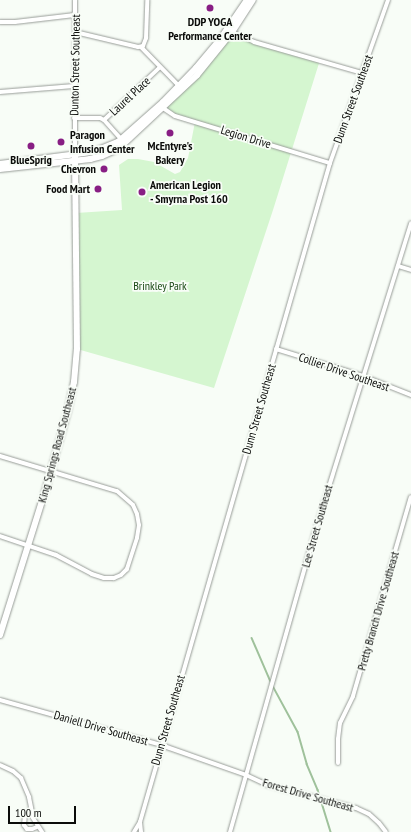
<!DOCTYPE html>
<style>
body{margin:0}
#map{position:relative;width:411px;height:832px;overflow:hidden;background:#f8fdf7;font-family:"PT Sans Narrow",sans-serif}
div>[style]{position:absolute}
.green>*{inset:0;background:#d5f6d0}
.stream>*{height:1.5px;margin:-0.75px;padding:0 0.75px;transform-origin:0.75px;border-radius:0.75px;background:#9fc19b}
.roads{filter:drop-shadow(0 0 1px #989d98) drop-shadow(0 0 1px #989d98)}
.street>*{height:4px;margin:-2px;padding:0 2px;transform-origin:2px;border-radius:2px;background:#fff}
.secondary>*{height:6px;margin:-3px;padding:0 3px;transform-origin:3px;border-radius:3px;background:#fff}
.dots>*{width:11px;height:11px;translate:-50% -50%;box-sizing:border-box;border:2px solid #f8fdf7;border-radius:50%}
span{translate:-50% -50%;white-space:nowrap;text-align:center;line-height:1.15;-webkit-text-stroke:3.5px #f8fdf7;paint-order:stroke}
.poi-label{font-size:12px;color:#0b0c0a;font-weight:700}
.left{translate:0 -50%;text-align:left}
.right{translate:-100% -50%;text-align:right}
.street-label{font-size:12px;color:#0b0c0a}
.park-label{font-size:12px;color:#1b4916}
.scale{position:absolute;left:8px;top:806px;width:68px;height:18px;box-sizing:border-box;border:2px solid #0b0c0a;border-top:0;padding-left:5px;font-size:12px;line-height:14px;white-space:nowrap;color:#0b0c0a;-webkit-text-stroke:3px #f8fdf7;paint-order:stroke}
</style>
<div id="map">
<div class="green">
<i style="clip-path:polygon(230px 31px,238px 36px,320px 60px,273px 210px,214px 388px,77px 349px,76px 213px,122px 210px,119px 165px,128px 159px,138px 159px,154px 162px,175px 174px,180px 172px,188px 158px,195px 122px,175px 116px,162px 107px)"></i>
</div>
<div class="stream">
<i style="left:252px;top:638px;width:48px;rotate:66.6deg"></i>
<i style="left:273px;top:686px;width:52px;rotate:61.5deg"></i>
<i style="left:298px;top:732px;width:33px;rotate:74deg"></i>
<i style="left:307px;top:764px;width:28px;rotate:67deg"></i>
<i style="left:318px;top:790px;width:44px;rotate:72.8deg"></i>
</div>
<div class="roads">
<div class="street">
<i style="left:0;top:22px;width:15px"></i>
<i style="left:15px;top:22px;width:60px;rotate:-6.7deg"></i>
<i style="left:75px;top:32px;width:65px;rotate:13.4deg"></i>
<i style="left:138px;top:47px;width:5px;rotate:-11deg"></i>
<i style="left:143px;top:46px;width:9px;rotate:-69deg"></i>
<i style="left:146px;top:38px;width:38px;rotate:-88deg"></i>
<i style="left:232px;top:32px;width:24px;rotate:24deg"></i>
<i style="left:254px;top:42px;width:112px;rotate:16deg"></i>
<i style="left:141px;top:47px;width:54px;rotate:45.7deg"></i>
<i style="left:0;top:92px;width:74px;rotate:-4.6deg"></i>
<i style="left:163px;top:108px;width:14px;rotate:34deg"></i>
<i style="left:175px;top:116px;width:162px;rotate:16.9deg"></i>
<i style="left:74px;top:118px;width:26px"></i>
<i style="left:100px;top:118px;width:4px;rotate:27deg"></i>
<i style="left:104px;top:120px;width:77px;rotate:-43.4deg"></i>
<i style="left:104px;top:120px;width:25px;rotate:48deg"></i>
<i style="left:75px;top:154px;width:154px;rotate:-90deg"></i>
<i style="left:398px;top:266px;width:14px;rotate:17deg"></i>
<i style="left:276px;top:349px;width:91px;rotate:17.2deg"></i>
<i style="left:363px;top:376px;width:52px;rotate:21.6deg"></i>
<i style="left:0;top:456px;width:122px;rotate:16.7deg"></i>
<i style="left:117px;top:491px;width:21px;rotate:41deg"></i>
<i style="left:133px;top:505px;width:10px;rotate:66deg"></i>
<i style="left:137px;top:514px;width:11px;rotate:80deg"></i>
<i style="left:139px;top:525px;width:13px;rotate:99deg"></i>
<i style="left:137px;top:538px;width:33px;rotate:108deg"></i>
<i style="left:127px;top:569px;width:8px;rotate:135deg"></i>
<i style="left:121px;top:575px;width:8px;rotate:157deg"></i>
<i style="left:114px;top:578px;width:10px;rotate:180deg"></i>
<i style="left:104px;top:578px;width:13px;rotate:-162deg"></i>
<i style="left:92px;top:574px;width:41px;rotate:-152.2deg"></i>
<i style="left:56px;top:555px;width:59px;rotate:-161.3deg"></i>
<i style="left:0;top:700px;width:167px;rotate:15.6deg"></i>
<i style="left:161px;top:745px;width:90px;rotate:19.4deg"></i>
<i style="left:246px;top:775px;width:23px;rotate:25deg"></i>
<i style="left:267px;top:785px;width:92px;rotate:14.5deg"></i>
<i style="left:356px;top:808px;width:14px;rotate:25deg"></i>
<i style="left:369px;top:814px;width:13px;rotate:42deg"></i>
<i style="left:379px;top:823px;width:11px;rotate:52deg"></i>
<i style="left:338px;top:763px;width:24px;rotate:-90deg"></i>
<i style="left:338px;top:739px;width:16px;rotate:-83deg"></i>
<i style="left:340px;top:723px;width:30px;rotate:-64deg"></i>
<i style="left:353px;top:696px;width:207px;rotate:-73.8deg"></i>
<i style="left:0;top:765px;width:14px;rotate:25deg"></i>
<i style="left:13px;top:771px;width:11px;rotate:41deg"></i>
<i style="left:21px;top:778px;width:21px;rotate:67deg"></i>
<i style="left:29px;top:797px;width:21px;rotate:79deg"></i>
<i style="left:33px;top:818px;width:17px;rotate:57deg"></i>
<i style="left:31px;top:810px;width:8px;rotate:140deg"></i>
<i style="left:25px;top:815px;width:10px;rotate:96deg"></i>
<i style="left:24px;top:825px;width:5px;rotate:53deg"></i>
<i style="left:27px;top:829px;width:5px"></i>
<i style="left:32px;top:829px;width:5px;rotate:-22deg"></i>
<i style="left:140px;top:822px;width:10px;rotate:84deg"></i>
<i style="left:134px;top:832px;width:12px;rotate:-59deg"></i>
<i style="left:140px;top:822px;width:686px;rotate:-73.92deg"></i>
<i style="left:330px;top:163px;width:173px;rotate:-70.4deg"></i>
<i style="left:230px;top:832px;width:322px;rotate:-74.2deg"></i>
<i style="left:318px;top:522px;width:313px;rotate:-72.7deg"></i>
</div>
<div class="secondary">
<i style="left:0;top:164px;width:94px;rotate:-7.4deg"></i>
<i style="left:93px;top:152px;width:27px;rotate:-22deg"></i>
<i style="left:118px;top:142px;width:60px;rotate:-41.6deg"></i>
<i style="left:163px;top:102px;width:47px;rotate:-45.9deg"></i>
<i style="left:196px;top:68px;width:35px;rotate:-50deg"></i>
<i style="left:219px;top:41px;width:50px;rotate:-55.7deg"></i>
<i style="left:0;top:169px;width:91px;rotate:-6.3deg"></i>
<i style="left:90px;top:159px;width:12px;rotate:-14deg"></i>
<i style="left:102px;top:156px;width:17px;rotate:-24deg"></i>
<i style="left:118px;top:149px;width:108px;rotate:-43.1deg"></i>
<i style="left:197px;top:75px;width:55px;rotate:-50.9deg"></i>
<i style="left:232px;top:32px;width:38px;rotate:-57deg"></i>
<i style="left:0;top:635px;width:154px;rotate:-72.6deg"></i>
<i style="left:46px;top:488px;width:81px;rotate:-74.2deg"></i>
<i style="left:68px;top:410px;width:29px;rotate:-78deg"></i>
<i style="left:74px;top:382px;width:33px;rotate:-85deg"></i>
<i style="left:77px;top:349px;width:195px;rotate:-90.6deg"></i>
</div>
</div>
<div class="dots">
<i style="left:210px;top:8px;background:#881e84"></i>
<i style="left:170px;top:133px;background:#881e84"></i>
<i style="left:61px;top:142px;background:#881e84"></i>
<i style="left:31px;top:146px;background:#881e84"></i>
<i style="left:104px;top:169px;background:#881e84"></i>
<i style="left:98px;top:189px;background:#881e84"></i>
<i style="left:142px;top:192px;background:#881e84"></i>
</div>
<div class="poi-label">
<span style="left:210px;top:29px">DDP YOGA<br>Performance Center</span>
<span class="left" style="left:70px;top:142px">Paragon<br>Infusion Center</span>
<span style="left:170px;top:153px">McEntyre's<br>Bakery</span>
<span style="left:31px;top:160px">BlueSprig</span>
<span class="right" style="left:96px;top:169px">Chevron</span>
<span class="left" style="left:150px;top:192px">American Legion<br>- Smyrna Post 160</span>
<span class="right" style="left:90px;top:189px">Food Mart</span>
</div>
<div class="street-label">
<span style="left:75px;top:65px;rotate:-89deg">Dunton Street Southeast</span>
<span style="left:130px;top:96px;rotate:-43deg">Laurel Place</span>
<span style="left:353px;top:99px;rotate:-70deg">Dunn Street Southeast</span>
<span style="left:246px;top:137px;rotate:17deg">Legion Drive</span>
<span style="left:344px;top:372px;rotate:19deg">Collier Drive Southeast</span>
<span style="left:259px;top:409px;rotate:-74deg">Dunn Street Southeast</span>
<span style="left:57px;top:445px;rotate:-75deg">King Springs Road Southeast</span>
<span style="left:317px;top:526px;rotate:-74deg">Lee Street Southeast</span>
<span style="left:378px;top:611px;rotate:-74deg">Pretty Branch Drive Southeast</span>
<span style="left:168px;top:720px;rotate:-74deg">Dunn Street Southeast</span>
<span style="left:101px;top:728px;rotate:16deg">Daniell Drive Southeast</span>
<span style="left:308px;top:795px;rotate:16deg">Forest Drive Southeast</span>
</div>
<div class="park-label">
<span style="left:160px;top:286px">Brinkley Park</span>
</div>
<div class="scale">100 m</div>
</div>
